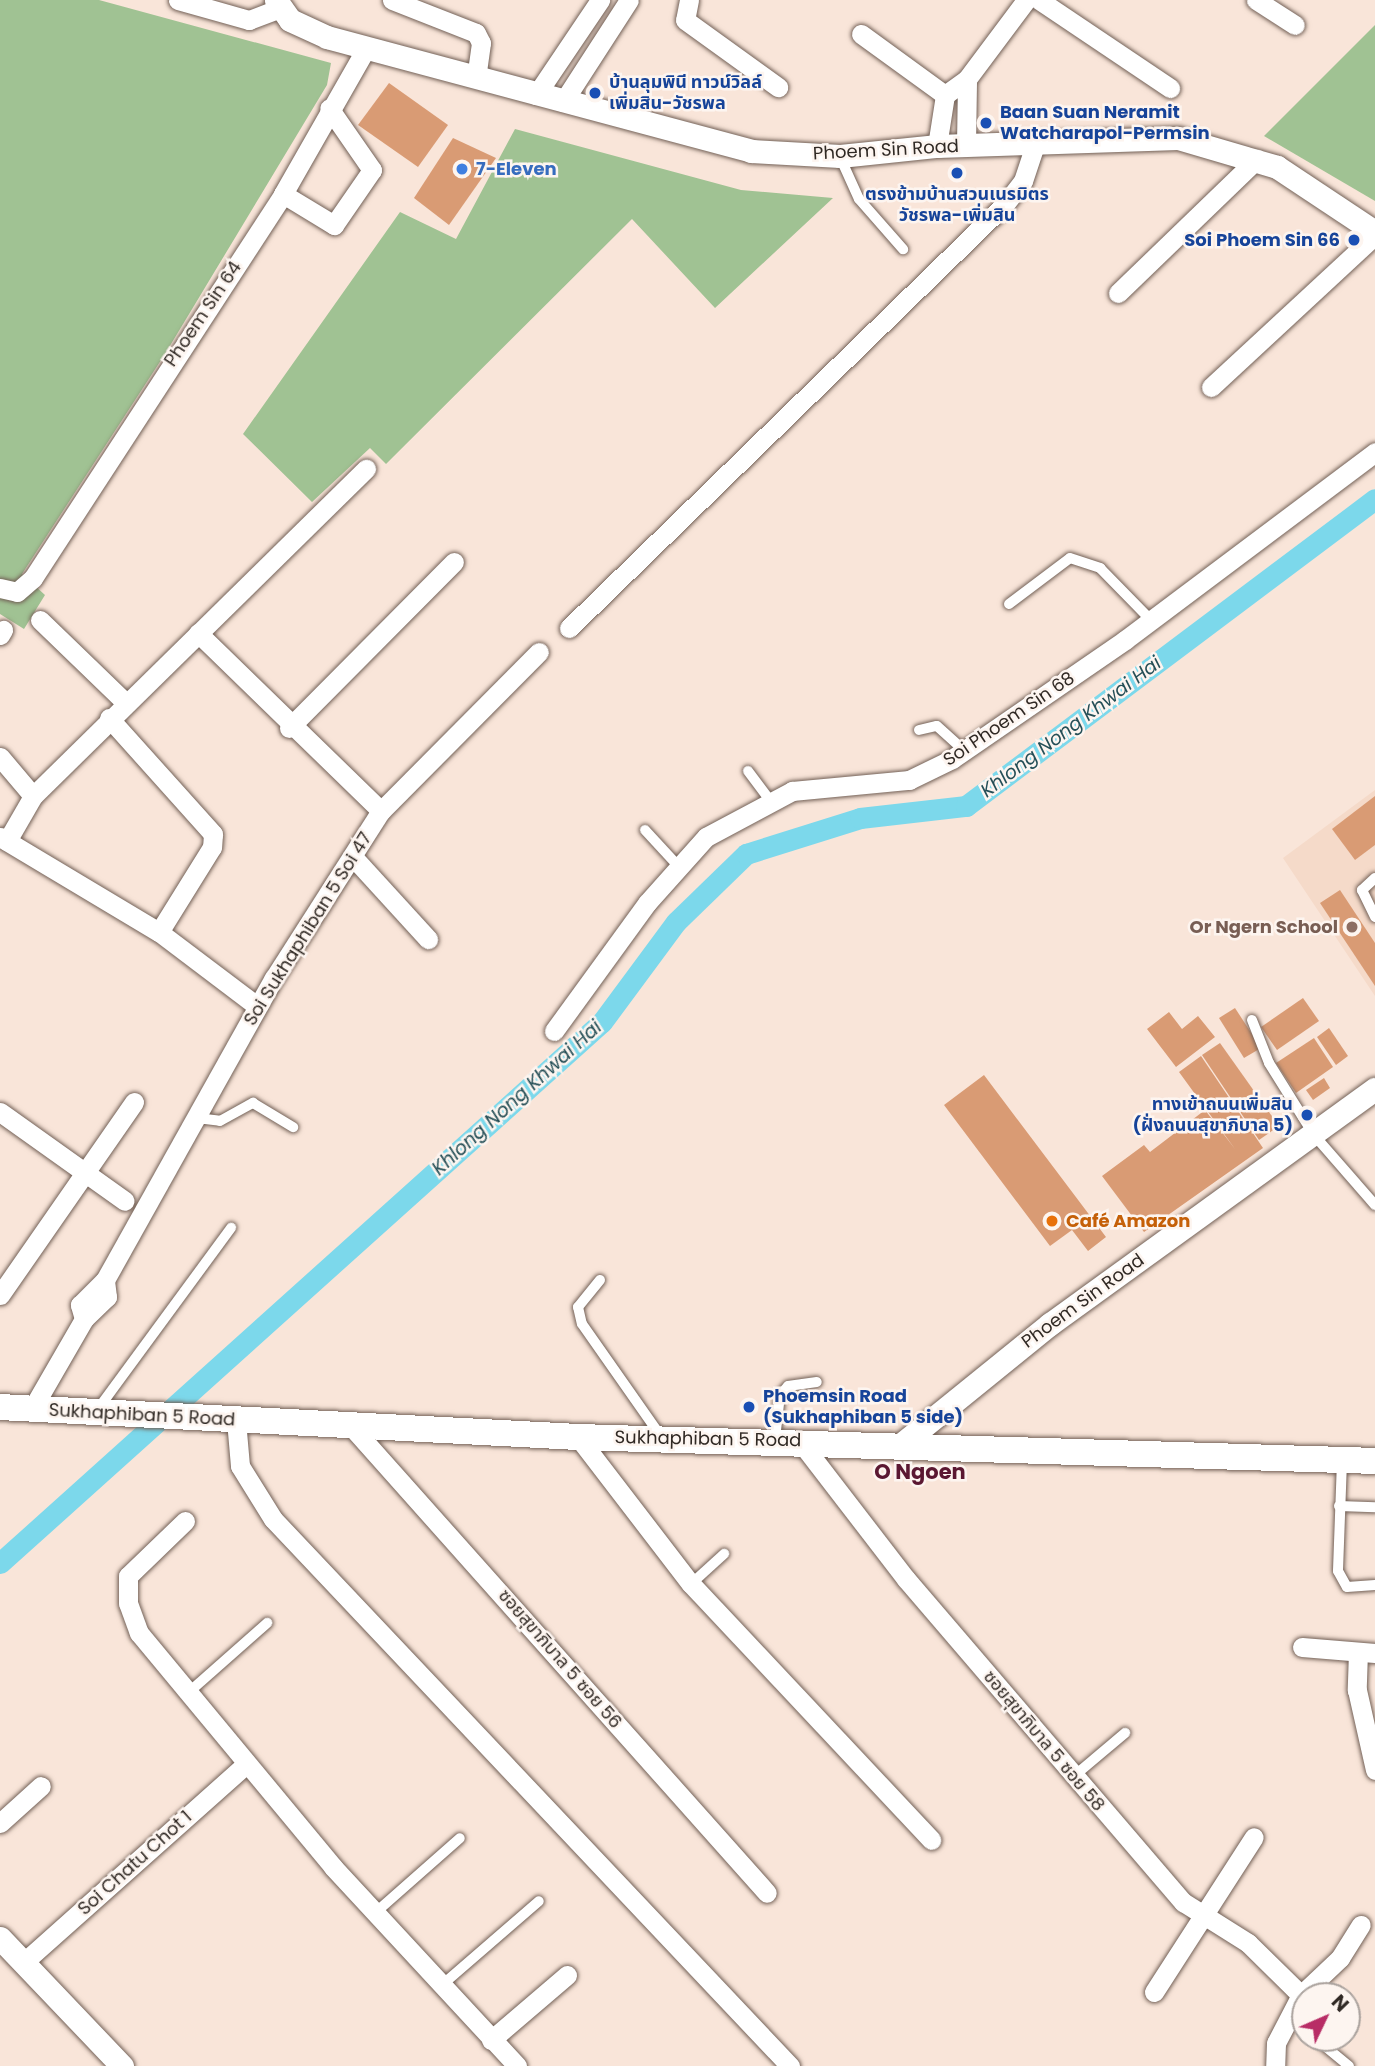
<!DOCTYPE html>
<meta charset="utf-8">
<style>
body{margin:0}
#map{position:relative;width:1375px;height:2066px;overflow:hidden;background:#f9e5d9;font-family:Poppins,"Noto Sans Thai",sans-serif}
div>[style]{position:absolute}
.built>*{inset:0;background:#f5dac9}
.green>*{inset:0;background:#a0c293}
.canal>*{height:21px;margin:-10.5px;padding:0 10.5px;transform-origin:10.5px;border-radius:10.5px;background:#7cd8eb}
.building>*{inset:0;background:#d99b74}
.roads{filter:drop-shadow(0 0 2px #726056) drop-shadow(0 0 2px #726056)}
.service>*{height:10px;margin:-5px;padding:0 5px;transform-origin:5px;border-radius:5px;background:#fff}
.minor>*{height:19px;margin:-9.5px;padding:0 9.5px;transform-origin:9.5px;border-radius:9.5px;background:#fff}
.tertiary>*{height:23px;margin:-11.5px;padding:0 11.5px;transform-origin:11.5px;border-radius:11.5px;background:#fff}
.secondary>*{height:26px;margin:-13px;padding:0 13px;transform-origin:13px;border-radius:13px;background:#fff}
.dots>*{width:19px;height:19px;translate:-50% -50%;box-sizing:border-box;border:4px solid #fdf5f0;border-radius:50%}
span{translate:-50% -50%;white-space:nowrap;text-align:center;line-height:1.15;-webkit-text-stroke:5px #fdf5f0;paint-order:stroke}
.transit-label{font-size:18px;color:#164399;font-weight:700}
.left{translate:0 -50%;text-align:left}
.right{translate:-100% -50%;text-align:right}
.street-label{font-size:18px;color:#302924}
.shop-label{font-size:18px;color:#366cbe;font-weight:700}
.education-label{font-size:18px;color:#785e54;font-weight:700}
.food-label{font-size:18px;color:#c56008;font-weight:700}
.water-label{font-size:19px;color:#254f57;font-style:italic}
.quarter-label{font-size:21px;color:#5b1832;font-weight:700}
.north{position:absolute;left:1291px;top:1982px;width:70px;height:70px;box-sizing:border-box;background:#fdf5f0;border:2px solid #aba39e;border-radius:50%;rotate:46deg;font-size:19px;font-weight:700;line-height:28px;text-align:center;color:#302924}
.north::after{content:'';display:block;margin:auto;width:24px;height:32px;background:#b82d66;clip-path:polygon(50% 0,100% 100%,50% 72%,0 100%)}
</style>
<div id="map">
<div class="built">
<i style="clip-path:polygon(1375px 790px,1375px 996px,1283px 858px)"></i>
</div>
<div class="green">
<i style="clip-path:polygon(0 0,99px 0,331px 63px,327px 85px,165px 354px,22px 574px,45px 595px,24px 629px,0 614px)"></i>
<i style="clip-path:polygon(1375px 25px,1375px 201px,1264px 136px)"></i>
<i style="clip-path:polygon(515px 129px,741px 190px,833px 198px,715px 308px,632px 219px,386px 464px,370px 448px,312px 502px,243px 434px,400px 212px,456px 239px)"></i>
</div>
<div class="canal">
<i style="left:0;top:1563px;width:809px;rotate:-41.95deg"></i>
<i style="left:602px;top:1022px;width:124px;rotate:-53.5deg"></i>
<i style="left:676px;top:922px;width:98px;rotate:-44.2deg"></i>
<i style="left:746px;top:854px;width:120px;rotate:-17.5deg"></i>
<i style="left:860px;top:818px;width:107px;rotate:-6.5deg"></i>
<i style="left:966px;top:806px;width:511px;rotate:-36.89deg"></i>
</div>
<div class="building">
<i style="clip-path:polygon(389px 83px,448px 125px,418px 167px,358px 125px)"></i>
<i style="clip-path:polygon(453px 138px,496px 158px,449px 225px,414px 198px)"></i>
<i style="clip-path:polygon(1375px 796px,1375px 845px,1355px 860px,1332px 829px)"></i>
<i style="clip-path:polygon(1340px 890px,1375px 943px,1375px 986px,1320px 903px)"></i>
<i style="clip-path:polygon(1303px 998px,1319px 1021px,1277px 1050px,1261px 1027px)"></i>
<i style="clip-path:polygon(1235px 1008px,1261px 1048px,1244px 1058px,1219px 1018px)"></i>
<i style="clip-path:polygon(1169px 1012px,1182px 1029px,1198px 1016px,1215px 1037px,1176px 1067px,1147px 1029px)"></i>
<i style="clip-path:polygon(1329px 1028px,1348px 1056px,1336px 1065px,1317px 1037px)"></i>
<i style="clip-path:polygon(1314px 1038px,1333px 1067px,1296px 1093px,1276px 1063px)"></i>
<i style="clip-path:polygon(1220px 1043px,1279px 1126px,1259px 1140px,1202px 1055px)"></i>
<i style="clip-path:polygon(1201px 1056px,1263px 1148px,1144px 1232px,1102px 1176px,1144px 1145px,1150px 1152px,1205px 1110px,1235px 1149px,1179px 1072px)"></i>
<i style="clip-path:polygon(984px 1075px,1106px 1237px,1088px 1251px,1072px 1230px,1050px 1246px,944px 1105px)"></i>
<i style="clip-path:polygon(1324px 1078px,1330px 1088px,1313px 1100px,1306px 1090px)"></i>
</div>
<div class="roads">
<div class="service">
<i style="left:840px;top:157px;width:46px;rotate:65.7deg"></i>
<i style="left:859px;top:199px;width:67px;rotate:48.7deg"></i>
<i style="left:1009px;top:604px;width:76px;rotate:-37deg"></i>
<i style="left:1070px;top:558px;width:32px;rotate:18deg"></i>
<i style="left:1100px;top:568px;width:73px;rotate:45.6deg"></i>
<i style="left:919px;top:730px;width:18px;rotate:-13deg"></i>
<i style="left:937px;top:726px;width:38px;rotate:42deg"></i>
<i style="left:748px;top:771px;width:39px;rotate:53deg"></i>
<i style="left:645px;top:830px;width:50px;rotate:47.4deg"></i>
<i style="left:1375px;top:878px;width:18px;rotate:137deg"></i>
<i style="left:1362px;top:890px;width:30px;rotate:64deg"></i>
<i style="left:1252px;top:1020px;width:46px;rotate:68.4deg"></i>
<i style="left:1269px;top:1063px;width:85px;rotate:58deg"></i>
<i style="left:1314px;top:1135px;width:93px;rotate:48.9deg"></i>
<i style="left:197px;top:1118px;width:23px;rotate:7deg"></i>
<i style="left:220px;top:1121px;width:38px;rotate:-29deg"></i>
<i style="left:253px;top:1103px;width:47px;rotate:31deg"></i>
<i style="left:600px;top:1280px;width:35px;rotate:129deg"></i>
<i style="left:578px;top:1307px;width:17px;rotate:77deg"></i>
<i style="left:582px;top:1324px;width:136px;rotate:54.9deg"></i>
<i style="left:98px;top:1409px;width:225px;rotate:-53.7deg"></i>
<i style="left:775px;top:1439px;width:44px;rotate:-83.5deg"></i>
<i style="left:780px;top:1395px;width:12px;rotate:-48deg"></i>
<i style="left:788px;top:1386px;width:29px;rotate:-8deg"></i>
<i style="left:1342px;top:1461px;width:110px;rotate:92.1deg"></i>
<i style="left:1338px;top:1571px;width:18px;rotate:61deg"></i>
<i style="left:1347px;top:1587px;width:28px;rotate:-4deg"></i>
<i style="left:1339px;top:1506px;width:36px;rotate:2deg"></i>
<i style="left:691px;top:1584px;width:45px;rotate:-42.3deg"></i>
<i style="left:188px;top:1693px;width:106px;rotate:-41.5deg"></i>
<i style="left:1074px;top:1776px;width:67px;rotate:-40.1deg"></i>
<i style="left:375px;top:1913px;width:113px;rotate:-41.4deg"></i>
<i style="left:442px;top:1985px;width:128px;rotate:-40.9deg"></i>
<i style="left:1291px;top:2017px;width:18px;rotate:41deg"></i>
<i style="left:1315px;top:2038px;width:44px;rotate:39.5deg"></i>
</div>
<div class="minor">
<i style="left:178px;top:0;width:74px;rotate:15.7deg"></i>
<i style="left:249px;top:20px;width:34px;rotate:-21deg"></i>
<i style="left:392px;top:0;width:90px;rotate:21.4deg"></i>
<i style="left:476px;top:33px;width:11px;rotate:63deg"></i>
<i style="left:481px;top:43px;width:35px;rotate:98deg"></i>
<i style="left:689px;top:0;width:20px;rotate:101deg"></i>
<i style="left:685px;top:20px;width:115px;rotate:35.8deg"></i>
<i style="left:1039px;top:0;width:158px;rotate:33.9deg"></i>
<i style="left:1256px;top:0;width:46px;rotate:32.7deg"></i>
<i style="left:861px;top:34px;width:104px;rotate:36deg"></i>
<i style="left:536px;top:95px;width:115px;rotate:-56deg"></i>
<i style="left:563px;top:102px;width:121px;rotate:-57.1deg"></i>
<i style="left:966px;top:145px;width:66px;rotate:-89.1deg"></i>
<i style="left:937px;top:146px;width:52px;rotate:-81.1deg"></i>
<i style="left:945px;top:95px;width:27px;rotate:-36deg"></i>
<i style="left:967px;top:79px;width:99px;rotate:-53.2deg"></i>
<i style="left:283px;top:194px;width:60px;rotate:31.3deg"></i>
<i style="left:334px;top:225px;width:67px;rotate:-55.4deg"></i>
<i style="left:372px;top:170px;width:75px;rotate:-124.7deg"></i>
<i style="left:1118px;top:293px;width:193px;rotate:-44deg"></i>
<i style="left:1211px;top:387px;width:224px;rotate:-42.8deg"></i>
<i style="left:0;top:588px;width:17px;rotate:13deg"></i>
<i style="left:17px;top:592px;width:21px;rotate:-41deg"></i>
<i style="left:33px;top:578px;width:458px;rotate:-56.9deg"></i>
<i style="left:283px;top:194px;width:169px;rotate:-60.3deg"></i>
<i style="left:40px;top:620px;width:118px;rotate:44deg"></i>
<i style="left:569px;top:628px;width:608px;rotate:-44.2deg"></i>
<i style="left:1005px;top:204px;width:29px;rotate:-52deg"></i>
<i style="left:1023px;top:181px;width:41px;rotate:-71.6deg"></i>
<i style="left:198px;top:633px;width:255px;rotate:44.2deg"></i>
<i style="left:0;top:635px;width:6px;rotate:-59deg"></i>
<i style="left:109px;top:718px;width:156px;rotate:48.1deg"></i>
<i style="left:213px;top:834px;width:13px;rotate:94deg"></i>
<i style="left:212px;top:847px;width:100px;rotate:121.9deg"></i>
<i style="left:289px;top:728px;width:234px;rotate:-45.2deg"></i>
<i style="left:0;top:757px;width:51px;rotate:49.8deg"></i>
<i style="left:0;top:837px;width:185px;rotate:30.9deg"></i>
<i style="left:159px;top:932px;width:123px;rotate:37.1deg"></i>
<i style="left:7px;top:841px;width:52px;rotate:-60deg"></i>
<i style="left:33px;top:796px;width:467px;rotate:-44.5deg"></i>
<i style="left:354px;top:858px;width:110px;rotate:47.6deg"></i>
<i style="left:554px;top:1031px;width:158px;rotate:-54deg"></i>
<i style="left:647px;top:903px;width:89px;rotate:-48.2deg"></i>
<i style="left:706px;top:837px;width:98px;rotate:-28.1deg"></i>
<i style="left:792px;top:791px;width:118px;rotate:-5.4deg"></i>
<i style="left:909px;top:780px;width:48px;rotate:-26deg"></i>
<i style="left:952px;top:759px;width:210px;rotate:-34.5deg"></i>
<i style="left:1125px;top:640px;width:313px;rotate:-36.9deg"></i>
<i style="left:0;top:1112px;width:153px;rotate:35.5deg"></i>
<i style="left:0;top:1295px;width:235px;rotate:-55.2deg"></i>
<i style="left:84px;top:1319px;width:15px;rotate:-106deg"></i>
<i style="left:80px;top:1305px;width:35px;rotate:-45deg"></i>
<i style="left:32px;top:1409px;width:104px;rotate:-60deg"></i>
<i style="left:84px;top:1319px;width:32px;rotate:-44deg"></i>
<i style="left:107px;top:1297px;width:17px;rotate:-97deg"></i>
<i style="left:105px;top:1280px;width:346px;rotate:-60.8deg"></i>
<i style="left:274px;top:978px;width:198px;rotate:-57.4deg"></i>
<i style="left:381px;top:811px;width:224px;rotate:-45.2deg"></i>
<i style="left:236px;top:1420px;width:46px;rotate:85deg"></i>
<i style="left:240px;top:1466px;width:62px;rotate:58.1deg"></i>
<i style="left:273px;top:1519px;width:753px;rotate:46.62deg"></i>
<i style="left:351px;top:1426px;width:625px;rotate:48.31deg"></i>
<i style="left:578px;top:1437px;width:185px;rotate:52.5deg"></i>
<i style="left:691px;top:1584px;width:351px;rotate:46.8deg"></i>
<i style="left:799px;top:1440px;width:175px;rotate:52.4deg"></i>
<i style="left:906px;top:1579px;width:426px;rotate:49.4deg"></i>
<i style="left:1183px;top:1902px;width:77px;rotate:32.2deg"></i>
<i style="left:1248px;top:1943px;width:74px;rotate:44.5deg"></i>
<i style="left:1301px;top:1995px;width:54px;rotate:117.5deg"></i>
<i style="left:1276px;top:2043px;width:23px;rotate:92deg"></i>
<i style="left:185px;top:1521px;width:79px;rotate:136deg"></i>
<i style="left:128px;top:1576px;width:27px;rotate:90deg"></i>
<i style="left:128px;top:1603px;width:32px;rotate:70deg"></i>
<i style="left:139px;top:1633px;width:304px;rotate:50.3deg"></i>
<i style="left:333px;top:1867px;width:271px;rotate:47.2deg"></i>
<i style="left:1302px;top:1647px;width:73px;rotate:4.7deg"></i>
<i style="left:1358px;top:1652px;width:38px;rotate:92deg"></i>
<i style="left:1357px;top:1690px;width:82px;rotate:77.3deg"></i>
<i style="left:0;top:1823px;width:55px;rotate:-42.1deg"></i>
<i style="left:24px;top:1962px;width:297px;rotate:-41.7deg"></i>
<i style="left:1154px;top:1992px;width:184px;rotate:-57.2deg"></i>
<i style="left:1301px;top:1995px;width:54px;rotate:-43.5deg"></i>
<i style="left:1340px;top:1958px;width:39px;rotate:-58deg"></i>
<i style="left:491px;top:2040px;width:100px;rotate:-40.5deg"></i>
</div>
<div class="tertiary">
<i style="left:276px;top:0;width:24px;rotate:55deg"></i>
<i style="left:290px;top:20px;width:41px;rotate:24.7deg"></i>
<i style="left:327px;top:37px;width:439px;rotate:15deg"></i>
<i style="left:751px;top:151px;width:89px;rotate:3.2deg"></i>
<i style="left:840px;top:156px;width:98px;rotate:-5.9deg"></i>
<i style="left:937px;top:146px;width:241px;rotate:-1.9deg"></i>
<i style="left:1178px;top:138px;width:103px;rotate:16.3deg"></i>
<i style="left:1277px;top:167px;width:118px;rotate:33.6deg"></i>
<i style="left:898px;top:1447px;width:196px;rotate:-39deg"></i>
<i style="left:1050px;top:1324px;width:401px;rotate:-35.9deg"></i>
<i style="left:0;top:1938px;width:177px;rotate:46.4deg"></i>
</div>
<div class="secondary">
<i style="left:0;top:1407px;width:579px;rotate:2.97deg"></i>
<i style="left:578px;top:1437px;width:797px;rotate:1.72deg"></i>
</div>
</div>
<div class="dots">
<i style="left:595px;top:93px;background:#1a4fb4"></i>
<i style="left:986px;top:123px;background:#1a4fb4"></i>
<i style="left:462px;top:169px;background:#3f7fe0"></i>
<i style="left:957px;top:173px;background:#1a4fb4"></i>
<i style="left:1354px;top:240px;background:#1a4fb4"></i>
<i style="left:1352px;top:927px;background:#8d6e63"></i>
<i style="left:1307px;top:1115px;background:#1a4fb4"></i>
<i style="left:1052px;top:1221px;background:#e8710a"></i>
<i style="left:749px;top:1407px;background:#1a4fb4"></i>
</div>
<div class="transit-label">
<span class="left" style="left:609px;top:93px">บ้านลุมพินี ทาวน์วิลล์<br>เพิ่มสิน-วัชรพล</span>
<span class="left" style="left:1000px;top:123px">Baan Suan Neramit<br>Watcharapol-Permsin</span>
<span style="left:957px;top:205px">ตรงข้ามบ้านสวนเนรมิตร<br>วัชรพล-เพิ่มสิน</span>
<span class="right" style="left:1340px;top:240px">Soi Phoem Sin 66</span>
<span class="right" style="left:1293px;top:1115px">ทางเข้าถนนเพิ่มสิน<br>(ฝั่งถนนสุขาภิบาล 5)</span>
<span class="left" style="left:763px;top:1407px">Phoemsin Road<br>(Sukhaphiban 5 side)</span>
</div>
<div class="street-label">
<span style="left:886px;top:150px;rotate:-3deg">Phoem Sin Road</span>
<span style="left:203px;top:314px;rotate:-56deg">Phoem Sin 64</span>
<span style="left:1009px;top:719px;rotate:-34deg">Soi Phoem Sin 68</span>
<span style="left:308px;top:929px;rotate:-58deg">Soi Sukhaphiban 5 Soi 47</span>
<span style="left:1083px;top:1301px;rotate:-36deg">Phoem Sin Road</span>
<span style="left:142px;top:1415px;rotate:3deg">Sukhaphiban 5 Road</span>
<span style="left:708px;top:1439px;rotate:1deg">Sukhaphiban 5 Road</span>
<span style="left:560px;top:1659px;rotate:49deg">ซอยสุขาภิบาล 5 ซอย 56</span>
<span style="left:1044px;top:1741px;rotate:50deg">ซอยสุขาภิบาล 5 ซอย 58</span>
<span style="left:135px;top:1863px;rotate:-42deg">Soi Chatu Chot 1</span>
</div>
<div class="shop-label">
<span class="left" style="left:476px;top:169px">7-Eleven</span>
</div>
<div class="education-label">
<span class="right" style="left:1338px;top:927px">Or Ngern School</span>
</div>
<div class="food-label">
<span class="left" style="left:1066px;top:1221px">Café Amazon</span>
</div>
<div class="water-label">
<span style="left:1071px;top:727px;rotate:-37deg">Khlong Nong Khwai Hai</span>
<span style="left:517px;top:1098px;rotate:-42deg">Khlong Nong Khwai Hai</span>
</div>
<div class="quarter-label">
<span style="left:920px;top:1472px">O Ngoen</span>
</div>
<div class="north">N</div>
</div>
